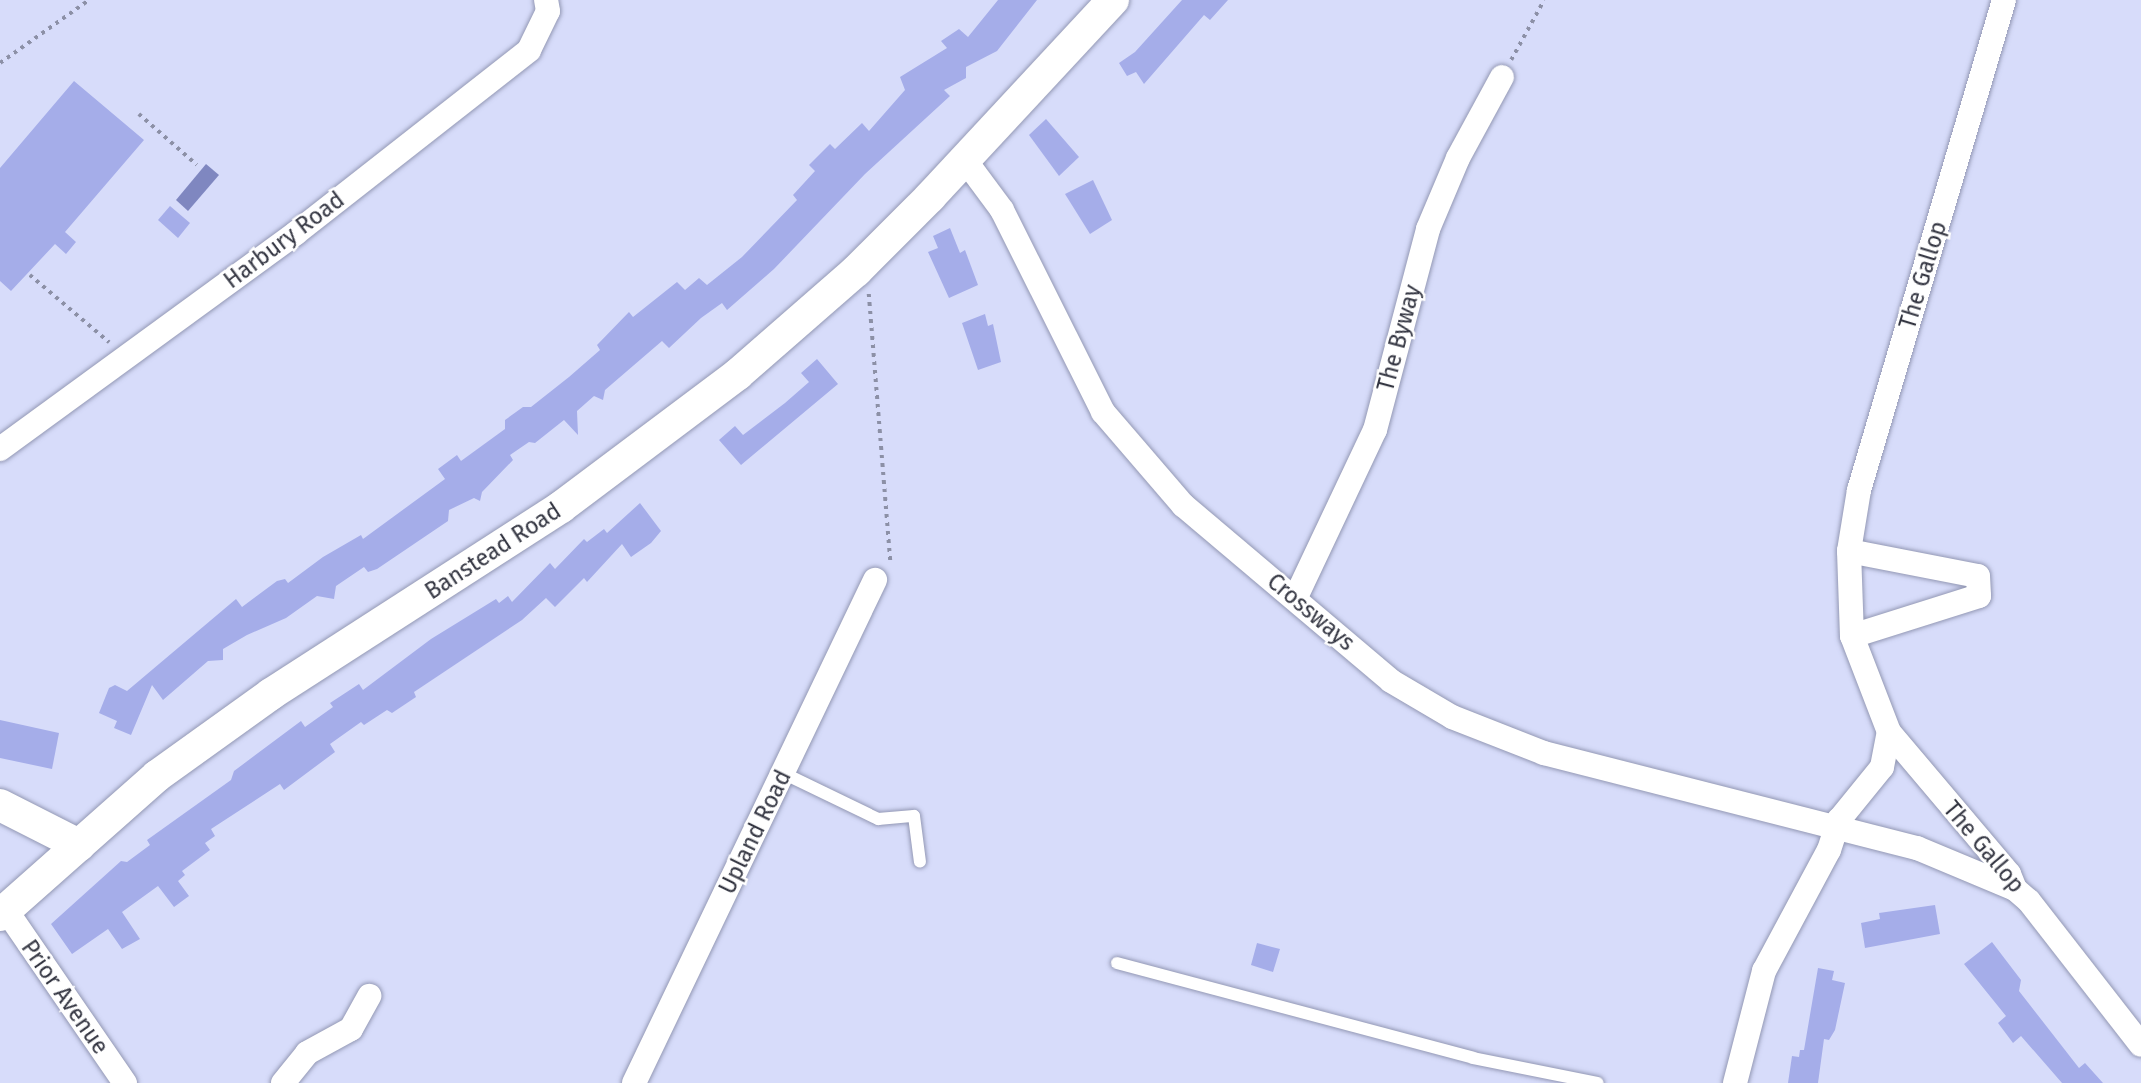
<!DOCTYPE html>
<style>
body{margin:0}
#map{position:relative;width:2141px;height:1083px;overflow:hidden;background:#d7dcfa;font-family:"Fira Sans",sans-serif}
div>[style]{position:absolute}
.water>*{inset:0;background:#7f87c0}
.building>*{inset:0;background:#a5ade9}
.path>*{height:3.5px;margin-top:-1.75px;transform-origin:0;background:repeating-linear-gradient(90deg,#8c90a6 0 3.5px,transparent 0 8.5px)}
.roads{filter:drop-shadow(0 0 2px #9398b4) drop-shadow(0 0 2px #9398b4)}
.service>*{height:12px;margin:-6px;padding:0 6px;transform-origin:6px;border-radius:6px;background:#fff}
.minor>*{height:24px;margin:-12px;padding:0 12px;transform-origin:12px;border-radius:12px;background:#fff}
.tertiary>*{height:32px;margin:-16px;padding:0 16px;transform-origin:16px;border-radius:16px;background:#fff}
span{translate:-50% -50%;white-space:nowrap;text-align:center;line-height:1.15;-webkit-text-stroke:5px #fff;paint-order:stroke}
.street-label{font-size:23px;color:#343642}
</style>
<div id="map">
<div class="water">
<i style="clip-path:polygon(206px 164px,219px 175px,188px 211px,176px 200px)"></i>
</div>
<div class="building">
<i style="clip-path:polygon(998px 0,1037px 0,997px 51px,966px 67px,966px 78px,944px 90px,950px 96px,865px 174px,774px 269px,727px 310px,722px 303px,701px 318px,669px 348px,662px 341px,605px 390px,603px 400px,594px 396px,577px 411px,578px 435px,564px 420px,535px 443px,529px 442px,510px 455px,513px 460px,482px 492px,480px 501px,474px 498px,449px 510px,448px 521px,377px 569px,368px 572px,364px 567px,336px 586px,334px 599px,317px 596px,286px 618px,247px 635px,223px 649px,223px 660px,208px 661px,163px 700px,152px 685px,131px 735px,114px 728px,117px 721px,99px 713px,109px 688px,115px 685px,127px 691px,236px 599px,242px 607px,277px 581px,285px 579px,288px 583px,323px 557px,361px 535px,363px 539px,445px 479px,438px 469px,457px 455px,461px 461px,505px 429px,505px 420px,523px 407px,531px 407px,569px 377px,600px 350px,597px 345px,629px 312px,633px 317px,677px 282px,685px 290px,699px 278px,707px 285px,742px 257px,797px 200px,793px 195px,815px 171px,809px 165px,830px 144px,835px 149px,862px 123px,869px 131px,905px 90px,900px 77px,947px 48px,941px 41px,959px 29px,968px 37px)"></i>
<i style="clip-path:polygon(1182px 0,1228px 0,1210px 20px,1204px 15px,1144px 84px,1136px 72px,1127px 76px,1119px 63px,1135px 52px)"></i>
<i style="clip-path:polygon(74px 81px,144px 140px,65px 232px,76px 242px,66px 254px,55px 244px,11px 291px,0 281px,0 168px)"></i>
<i style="clip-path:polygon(1046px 119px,1079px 157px,1059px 176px,1029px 135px)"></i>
<i style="clip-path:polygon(1093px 180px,1112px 220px,1090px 234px,1065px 194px)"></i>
<i style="clip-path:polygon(170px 206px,190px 223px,178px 238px,158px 220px)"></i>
<i style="clip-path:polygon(950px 228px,960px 253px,965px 250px,978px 285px,949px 298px,928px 252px,938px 248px,933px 236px)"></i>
<i style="clip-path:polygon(985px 314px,988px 326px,993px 324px,1001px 362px,978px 370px,962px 323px)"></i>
<i style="clip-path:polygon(817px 359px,838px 384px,741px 465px,719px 440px,735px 426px,743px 435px,785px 403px,809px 382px,801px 373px)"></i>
<i style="clip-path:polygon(640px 503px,661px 531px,651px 543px,631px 557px,622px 544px,587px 582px,584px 578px,555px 607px,546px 598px,522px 620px,414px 692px,416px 697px,392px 713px,387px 710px,364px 725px,361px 722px,330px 744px,335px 752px,284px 790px,280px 784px,211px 829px,215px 836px,205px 843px,210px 850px,182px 871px,185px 875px,178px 881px,189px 896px,174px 907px,158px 886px,122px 912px,140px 939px,122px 949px,108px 929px,72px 954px,51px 924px,121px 861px,127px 862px,150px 845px,147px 840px,231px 780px,234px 771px,301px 721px,305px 727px,333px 707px,330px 703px,359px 684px,363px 690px,431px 639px,496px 599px,499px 603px,508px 596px,512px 602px,550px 563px,555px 569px,584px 539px,587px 542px,604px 529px,607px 533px)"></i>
<i style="clip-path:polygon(0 720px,59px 733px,52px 769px,0 758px)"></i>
<i style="clip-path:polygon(1935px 905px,1940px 934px,1865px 948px,1861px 923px,1880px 919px,1879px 913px)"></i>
<i style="clip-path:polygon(1992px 942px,2021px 980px,2019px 991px,2079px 1068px,2085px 1063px,2103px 1083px,2062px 1083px,2021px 1036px,2013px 1043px,1998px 1023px,2006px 1016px,1964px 964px)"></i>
<i style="clip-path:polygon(1257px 943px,1280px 949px,1273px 972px,1251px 965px)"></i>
<i style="clip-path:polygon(1818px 968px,1834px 971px,1832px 980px,1845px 983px,1835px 1030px,1829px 1040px,1824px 1039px,1818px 1083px,1788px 1083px,1792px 1056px,1799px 1057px,1800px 1050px,1804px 1050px)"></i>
</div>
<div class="path">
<i style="left:1511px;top:60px;width:68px;rotate:-61.2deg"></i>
<i style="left:0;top:63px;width:109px;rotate:-35.3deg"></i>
<i style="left:139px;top:114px;width:77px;rotate:41.3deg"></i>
<i style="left:30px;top:275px;width:104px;rotate:40.3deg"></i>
<i style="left:869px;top:294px;width:272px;rotate:85.4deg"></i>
</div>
<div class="roads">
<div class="service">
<i style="left:783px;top:773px;width:106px;rotate:25.8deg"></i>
<i style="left:878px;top:819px;width:36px;rotate:-5deg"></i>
<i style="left:914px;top:816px;width:46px;rotate:82.6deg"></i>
<i style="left:1117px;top:963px;width:368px;rotate:14.9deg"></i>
<i style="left:1473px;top:1058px;width:127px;rotate:11.3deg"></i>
</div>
<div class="minor">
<i style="left:2004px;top:0;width:511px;rotate:106.48deg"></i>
<i style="left:1859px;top:490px;width:62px;rotate:99.3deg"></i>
<i style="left:1849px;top:551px;width:85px;rotate:88deg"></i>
<i style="left:1852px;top:636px;width:103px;rotate:68.9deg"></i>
<i style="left:1889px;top:732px;width:186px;rotate:49.8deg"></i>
<i style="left:2009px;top:874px;width:16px;rotate:68deg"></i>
<i style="left:965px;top:160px;width:62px;rotate:53.5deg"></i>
<i style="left:1002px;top:210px;width:226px;rotate:63.4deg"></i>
<i style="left:1103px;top:412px;width:123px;rotate:49.3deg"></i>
<i style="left:1183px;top:505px;width:272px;rotate:40.2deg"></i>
<i style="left:1391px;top:681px;width:71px;rotate:30.5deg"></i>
<i style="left:1452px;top:717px;width:99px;rotate:21.4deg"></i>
<i style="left:1544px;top:753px;width:385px;rotate:14.3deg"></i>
<i style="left:1917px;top:848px;width:106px;rotate:22.7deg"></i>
<i style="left:2015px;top:889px;width:18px;rotate:41deg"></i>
<i style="left:2029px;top:901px;width:182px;rotate:52.1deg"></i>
<i style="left:0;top:449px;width:366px;rotate:-36.1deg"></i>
<i style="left:296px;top:233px;width:296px;rotate:-38.1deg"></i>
<i style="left:529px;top:50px;width:43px;rotate:-64deg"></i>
<i style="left:548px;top:11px;width:11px;rotate:-100deg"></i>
<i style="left:1849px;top:551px;width:131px;rotate:11deg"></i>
<i style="left:1978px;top:576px;width:20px;rotate:87deg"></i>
<i style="left:1979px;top:596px;width:133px;rotate:162.5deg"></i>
<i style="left:1295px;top:599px;width:187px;rotate:-64.7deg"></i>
<i style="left:1375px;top:430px;width:208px;rotate:-75.2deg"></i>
<i style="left:1428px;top:229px;width:77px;rotate:-67.1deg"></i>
<i style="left:1458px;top:158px;width:92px;rotate:-61.5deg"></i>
<i style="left:6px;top:910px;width:210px;rotate:55.5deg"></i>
<i style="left:283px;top:1083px;width:38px;rotate:-51deg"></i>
<i style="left:307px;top:1053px;width:50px;rotate:-28.6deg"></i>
<i style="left:351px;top:1029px;width:38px;rotate:-61deg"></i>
<i style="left:634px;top:1083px;width:558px;rotate:-64.4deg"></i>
<i style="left:1735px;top:1083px;width:116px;rotate:-75.5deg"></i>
<i style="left:1764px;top:971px;width:137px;rotate:-61.8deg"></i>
<i style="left:1829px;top:850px;width:32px;rotate:-72deg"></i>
<i style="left:1839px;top:820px;width:68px;rotate:-50.9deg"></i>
<i style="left:1882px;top:767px;width:36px;rotate:-79deg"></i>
</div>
<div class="tertiary">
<i style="left:0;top:805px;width:89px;rotate:26.9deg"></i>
<i style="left:0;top:915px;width:210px;rotate:-41.5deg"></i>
<i style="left:157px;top:776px;width:140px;rotate:-35.7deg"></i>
<i style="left:271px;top:694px;width:345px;rotate:-32.8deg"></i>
<i style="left:561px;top:507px;width:221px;rotate:-36.9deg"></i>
<i style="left:738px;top:374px;width:157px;rotate:-41.1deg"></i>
<i style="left:856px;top:271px;width:105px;rotate:-45deg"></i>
<i style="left:930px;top:197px;width:269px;rotate:-47.1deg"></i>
</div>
</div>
<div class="street-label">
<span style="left:284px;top:240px;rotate:-37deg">Harbury Road</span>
<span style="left:1923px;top:275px;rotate:-73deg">The Gallop</span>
<span style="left:1399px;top:338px;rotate:-75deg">The Byway</span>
<span style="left:493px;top:551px;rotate:-33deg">Banstead Road</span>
<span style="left:1311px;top:612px;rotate:40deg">Crossways</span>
<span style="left:755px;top:832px;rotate:-64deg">Upland Road</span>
<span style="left:1984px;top:847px;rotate:50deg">The Gallop</span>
<span style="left:65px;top:997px;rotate:55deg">Prior Avenue</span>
</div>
</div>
